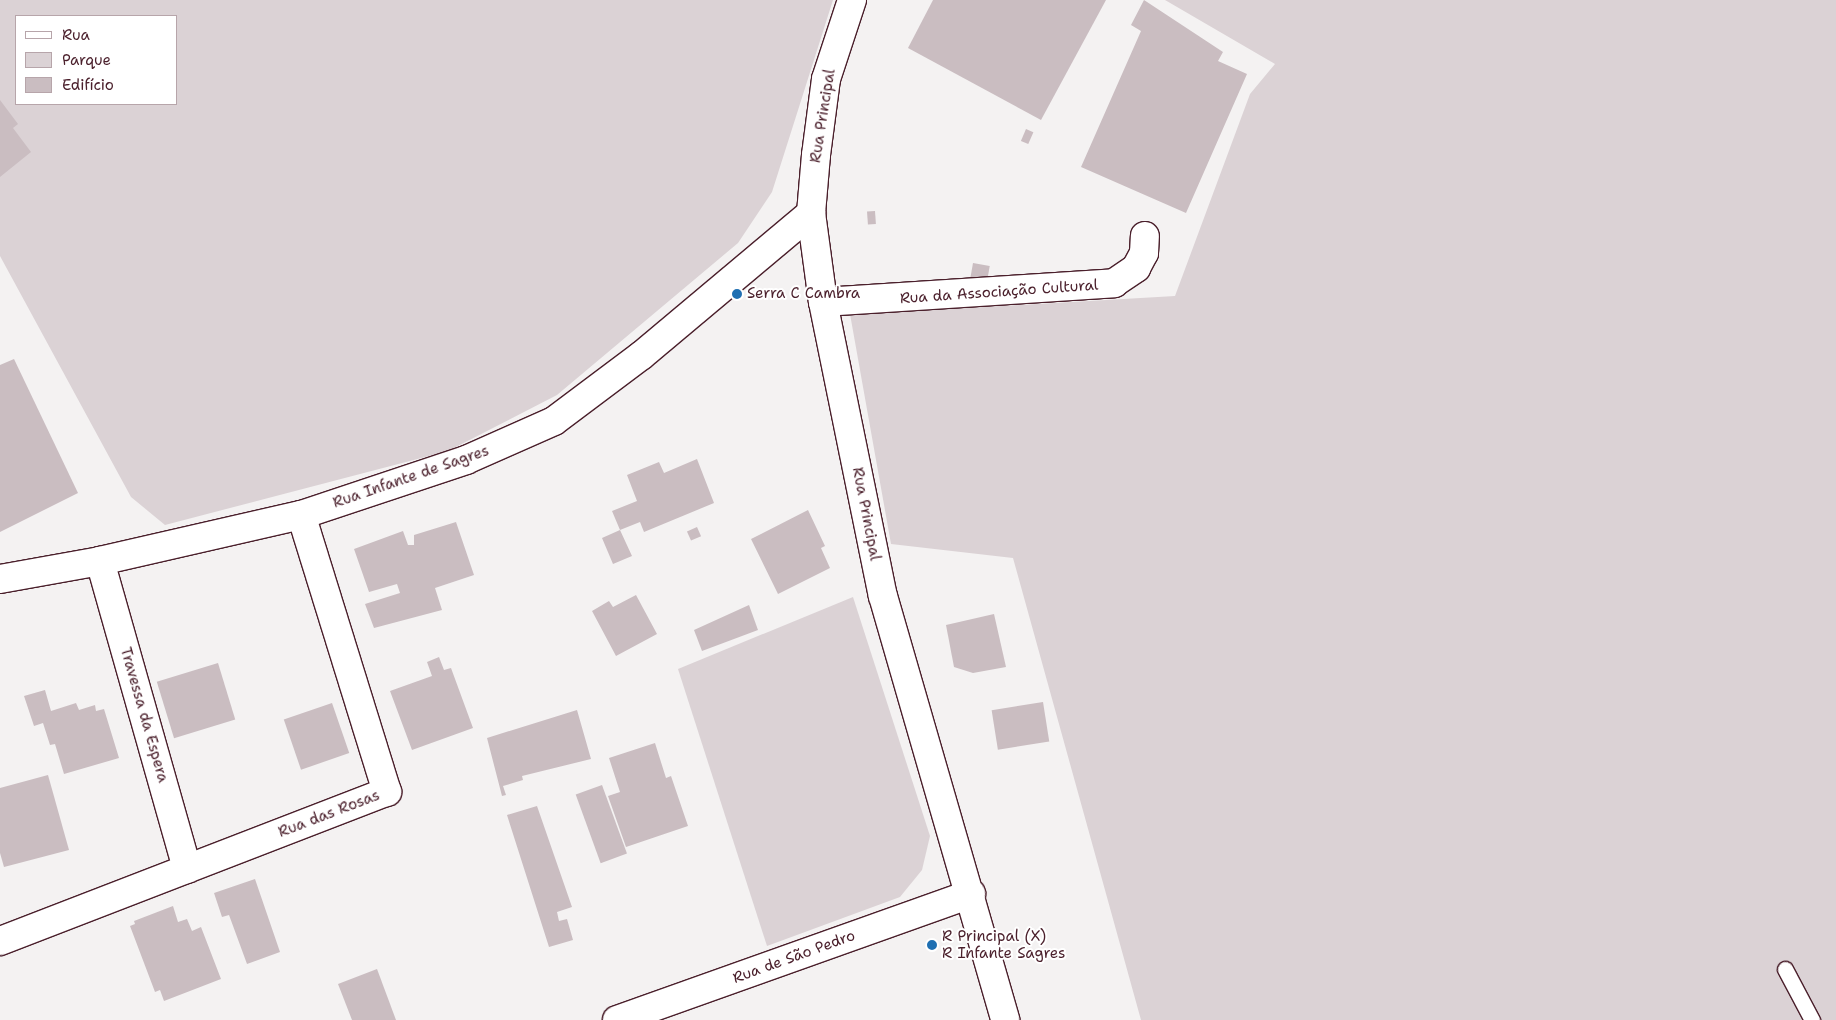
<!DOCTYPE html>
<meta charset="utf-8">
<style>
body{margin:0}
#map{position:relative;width:1836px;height:1020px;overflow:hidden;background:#f4f2f2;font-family:"Shantell Sans",sans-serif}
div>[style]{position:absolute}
.green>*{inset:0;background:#dbd2d5}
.building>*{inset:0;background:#cabdc1;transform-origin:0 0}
.roads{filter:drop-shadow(1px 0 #4a1f2b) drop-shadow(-1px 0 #4a1f2b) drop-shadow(0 1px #4a1f2b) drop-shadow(0 -1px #4a1f2b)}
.lane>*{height:15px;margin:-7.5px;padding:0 7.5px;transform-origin:7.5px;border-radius:7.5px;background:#fff}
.street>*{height:28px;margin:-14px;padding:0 14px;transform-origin:14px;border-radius:14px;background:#fff}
.secondary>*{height:28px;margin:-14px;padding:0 14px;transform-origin:14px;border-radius:14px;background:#fff}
.dots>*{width:14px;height:14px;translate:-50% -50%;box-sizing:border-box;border:2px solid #fff;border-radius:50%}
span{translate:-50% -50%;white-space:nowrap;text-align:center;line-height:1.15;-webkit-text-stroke:4px #fff;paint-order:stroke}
.street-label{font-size:15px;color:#4a1f2b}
.poi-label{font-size:15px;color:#4a1f2b}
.left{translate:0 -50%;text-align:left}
.legend{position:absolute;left:15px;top:15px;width:162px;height:90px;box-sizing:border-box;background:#fff;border:1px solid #b7a5aa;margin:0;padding:6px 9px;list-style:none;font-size:15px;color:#4a1f2b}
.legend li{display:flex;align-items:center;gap:10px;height:25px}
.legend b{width:25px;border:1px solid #b7a5aa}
</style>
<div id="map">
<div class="green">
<div style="clip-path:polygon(evenodd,0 0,833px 0,772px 192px,738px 243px,557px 395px,448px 451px,165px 525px,131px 497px,0 256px,0 0,16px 16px,176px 16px,176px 104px,16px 104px,16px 16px)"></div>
<div style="clip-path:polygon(1165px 0,1836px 0,1836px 1020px,1141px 1020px,1013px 558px,891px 544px,850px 314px,863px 306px,1001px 306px,1175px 296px,1250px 94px,1275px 64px)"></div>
<div style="clip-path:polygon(853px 597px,930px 836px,922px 870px,900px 897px,767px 946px,678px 669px)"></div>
</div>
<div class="building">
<div style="clip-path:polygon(933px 0,1106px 0,1041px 120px,908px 48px)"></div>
<div style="clip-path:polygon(1144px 0,1223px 52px,1218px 61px,1247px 74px,1186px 213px,1081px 167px,1141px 31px,1131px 25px)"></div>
<div style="clip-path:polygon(0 100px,18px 124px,13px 128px,31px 152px,0 177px)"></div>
<div style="left:1026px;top:129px;width:8px;height:13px;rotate:23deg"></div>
<div style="left:875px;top:211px;width:13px;height:8px;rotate:86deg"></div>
<div style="left:973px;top:263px;width:17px;height:15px;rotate:10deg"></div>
<div style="clip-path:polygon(14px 359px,78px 493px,0 532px,0 365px)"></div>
<div style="clip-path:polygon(697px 459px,714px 503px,644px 532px,640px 522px,620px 530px,632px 556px,613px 564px,602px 538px,620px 530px,612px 511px,637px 501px,627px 475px,659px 462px,664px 473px)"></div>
<div style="clip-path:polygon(808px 510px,825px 546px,821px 548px,830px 568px,778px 594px,751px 539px)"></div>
<div style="clip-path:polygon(456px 522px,474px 575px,435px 588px,442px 610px,374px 628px,365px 604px,400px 593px,397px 584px,369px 592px,354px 549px,403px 531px,408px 545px,414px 545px,414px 535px)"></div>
<div style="left:697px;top:527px;width:10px;height:11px;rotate:66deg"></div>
<div style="clip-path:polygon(636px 595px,657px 634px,616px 656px,592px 611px,609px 601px,613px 607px)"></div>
<div style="clip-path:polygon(749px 605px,758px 630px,702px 651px,694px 630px)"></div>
<div style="clip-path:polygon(994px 614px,1006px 667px,973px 673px,954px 667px,946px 625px)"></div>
<div style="clip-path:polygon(439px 657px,444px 670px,451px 668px,473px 728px,412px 750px,390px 691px,432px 676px,427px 662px)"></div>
<div style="left:218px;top:663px;width:59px;height:64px;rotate:73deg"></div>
<div style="clip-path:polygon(45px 690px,51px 711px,76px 703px,79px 710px,95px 705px,96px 711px,104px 709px,119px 758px,64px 774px,55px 744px,50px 745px,43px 723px,34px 726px,24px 696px)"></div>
<div style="left:1043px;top:702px;width:40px;height:52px;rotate:81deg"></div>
<div style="left:332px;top:703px;width:53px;height:51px;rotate:71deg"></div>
<div style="clip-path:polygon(577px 710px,591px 759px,522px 776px,523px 780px,503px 786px,506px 795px,502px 796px,487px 738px)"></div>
<div style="clip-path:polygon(655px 743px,666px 778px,671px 776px,688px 826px,626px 847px,608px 796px,620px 792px,609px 758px)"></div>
<div style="clip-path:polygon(48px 775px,69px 850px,4px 867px,0 853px,0 788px)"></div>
<div style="left:602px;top:785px;width:73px;height:28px;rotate:70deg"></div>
<div style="clip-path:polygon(537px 806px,572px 907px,557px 912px,559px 921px,567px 919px,573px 940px,549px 947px,507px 815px)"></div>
<div style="clip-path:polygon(255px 879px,280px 952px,247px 964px,229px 915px,222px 917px,214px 893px)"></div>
<div style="clip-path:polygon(173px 906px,178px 922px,187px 919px,192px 931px,201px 927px,221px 979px,164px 1001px,160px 990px,155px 992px,130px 926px,135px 924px,134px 921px)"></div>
<div style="clip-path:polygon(377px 969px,396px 1020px,352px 1020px,338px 984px)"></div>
</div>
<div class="roads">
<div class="lane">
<div style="left:1785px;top:969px;width:58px;rotate:62.1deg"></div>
</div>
<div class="street">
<div style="left:823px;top:302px;width:292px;rotate:-3.7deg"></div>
<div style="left:1114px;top:283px;width:27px;rotate:-34deg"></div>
<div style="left:1136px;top:268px;width:17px;rotate:-62deg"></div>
<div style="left:1144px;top:253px;width:17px;rotate:-87deg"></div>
<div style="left:100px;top:561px;width:320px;rotate:74.2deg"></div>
<div style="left:0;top:579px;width:102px;rotate:-10.2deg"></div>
<div style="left:100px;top:561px;width:206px;rotate:-12.9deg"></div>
<div style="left:301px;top:515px;width:174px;rotate:-18.4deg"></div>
<div style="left:466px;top:460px;width:96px;rotate:-23.9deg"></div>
<div style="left:554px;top:421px;width:110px;rotate:-36.9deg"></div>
<div style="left:642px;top:355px;width:221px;rotate:-40deg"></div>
<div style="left:0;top:941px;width:415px;rotate:-21.1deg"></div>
<div style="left:387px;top:792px;width:290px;rotate:-107.2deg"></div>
<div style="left:617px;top:1020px;width:376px;rotate:-19.6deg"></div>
</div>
<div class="secondary">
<div style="left:852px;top:0;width:83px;rotate:108.2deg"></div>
<div style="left:826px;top:79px;width:77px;rotate:97.5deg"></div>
<div style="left:816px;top:155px;width:58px;rotate:94.9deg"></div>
<div style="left:811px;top:213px;width:90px;rotate:82.3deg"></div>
<div style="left:823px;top:302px;width:300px;rotate:78.5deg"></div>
<div style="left:883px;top:596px;width:441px;rotate:73.9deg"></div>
</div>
</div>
<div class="dots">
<div style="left:737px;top:294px;background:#1f6fb2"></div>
<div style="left:932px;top:945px;background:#1f6fb2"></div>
</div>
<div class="street-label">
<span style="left:823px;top:116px;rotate:-81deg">Rua Principal</span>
<span style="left:999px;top:292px;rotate:-4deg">Rua da Associação Cultural</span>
<span style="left:411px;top:477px;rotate:-19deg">Rua Infante de Sagres</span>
<span style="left:866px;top:514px;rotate:79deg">Rua Principal</span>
<span style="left:144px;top:715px;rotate:74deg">Travessa da Espera</span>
<span style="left:329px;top:814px;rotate:-21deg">Rua das Rosas</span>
<span style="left:794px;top:957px;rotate:-20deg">Rua de São Pedro</span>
</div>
<div class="poi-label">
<span class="left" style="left:747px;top:294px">Serra C Cambra</span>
<span class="left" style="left:942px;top:945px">R Principal (X)<br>R Infante Sagres</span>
</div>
<ul class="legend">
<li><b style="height:6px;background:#fff"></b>Rua</li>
<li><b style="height:14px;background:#dbd2d5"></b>Parque</li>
<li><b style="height:14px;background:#cabdc1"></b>Edifício</li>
</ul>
</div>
